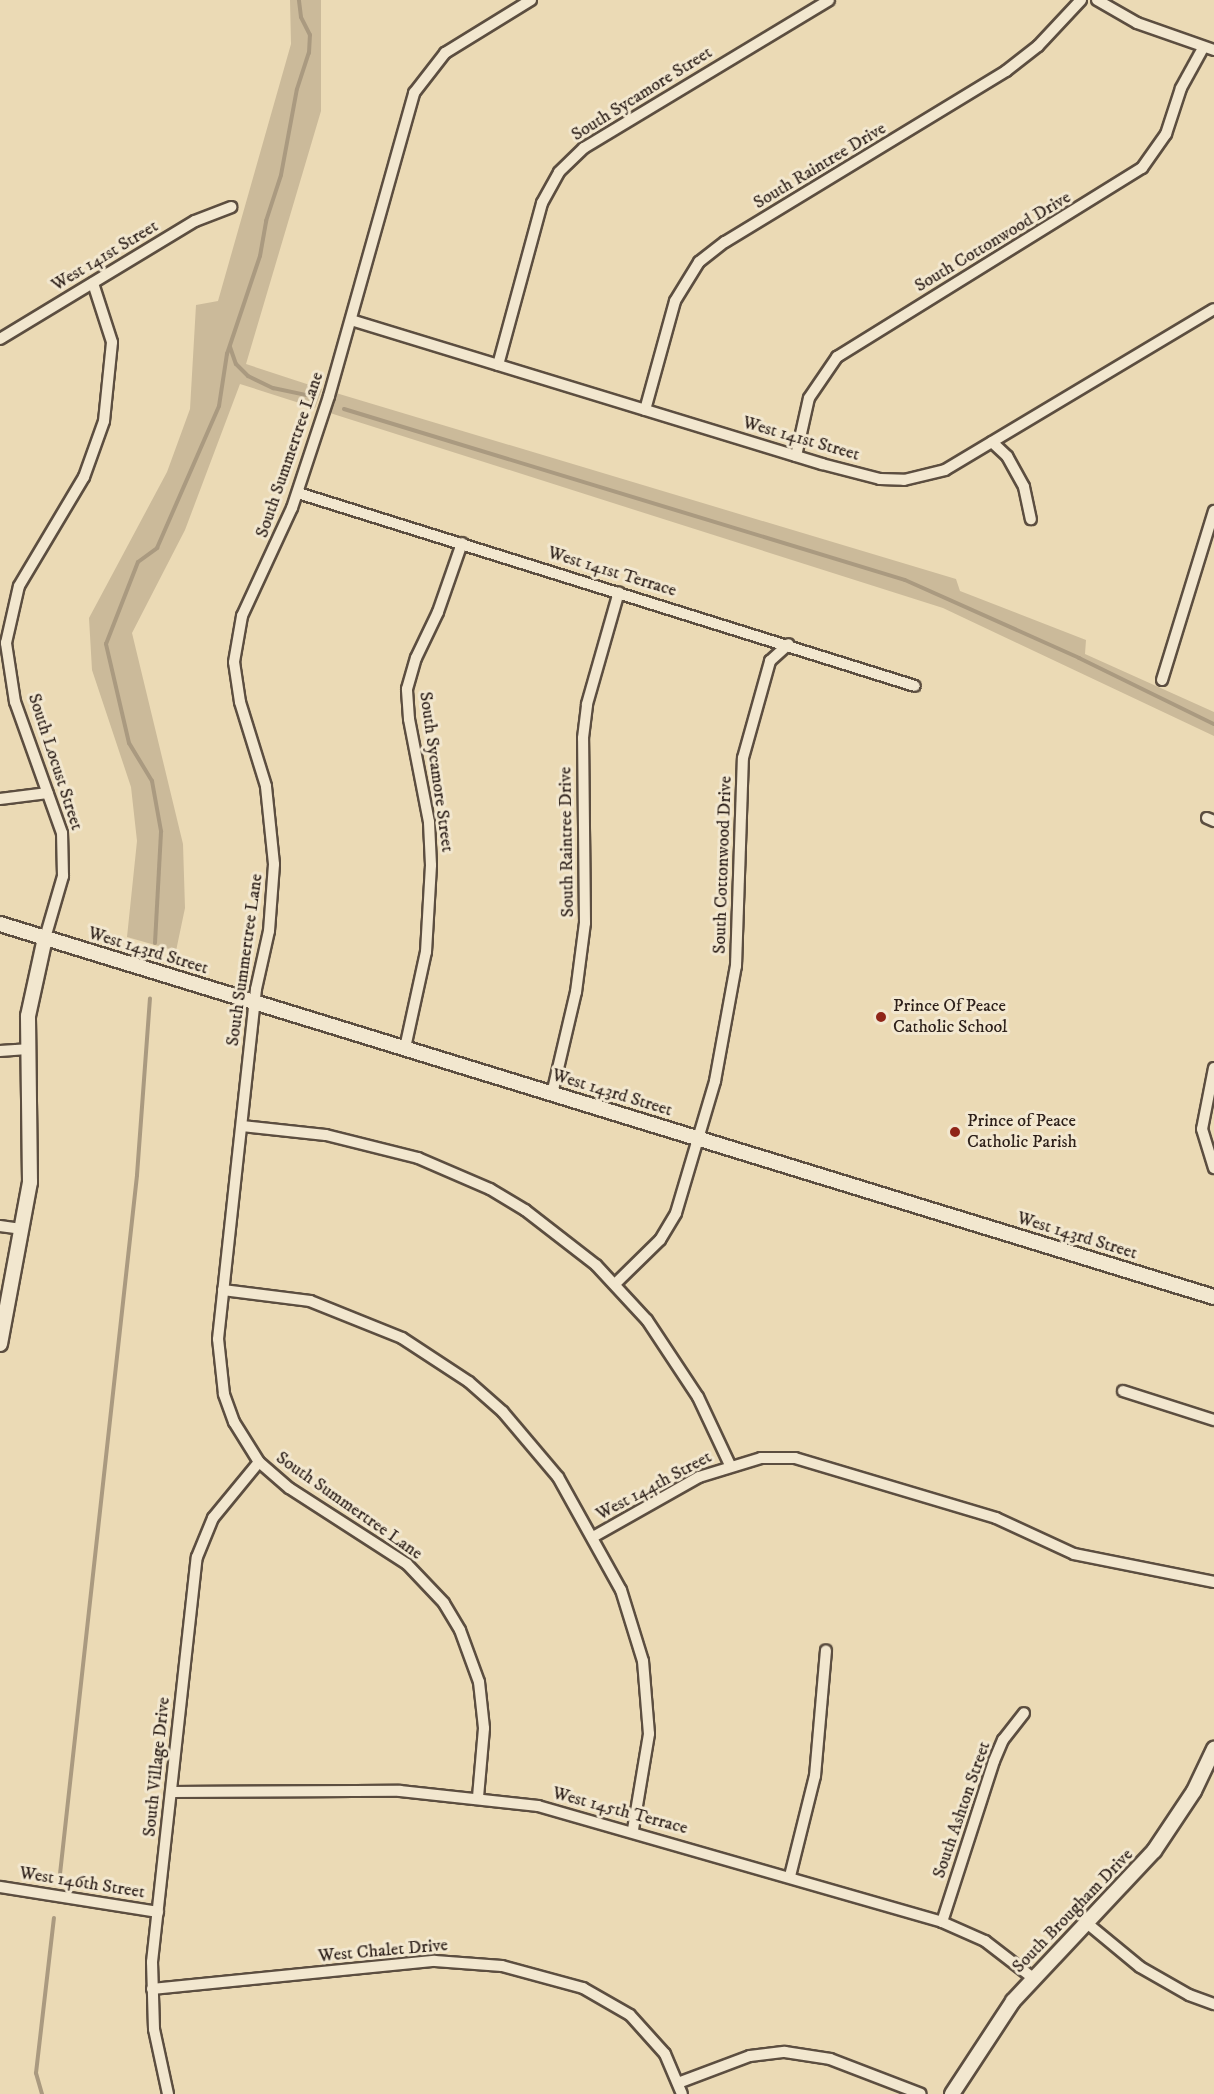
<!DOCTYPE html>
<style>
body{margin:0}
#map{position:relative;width:1214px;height:2094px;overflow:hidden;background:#ebdab5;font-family:"IM FELL DW Pica",serif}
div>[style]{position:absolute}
.green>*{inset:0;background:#cbba9a}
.stream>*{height:4px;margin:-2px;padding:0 2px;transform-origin:2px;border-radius:2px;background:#aa9a80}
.roads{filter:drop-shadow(2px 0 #5c4e40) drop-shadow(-2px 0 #5c4e40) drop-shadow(0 2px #5c4e40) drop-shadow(0 -2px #5c4e40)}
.street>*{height:10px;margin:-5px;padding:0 5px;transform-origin:5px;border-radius:5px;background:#f2e7cf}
.secondary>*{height:14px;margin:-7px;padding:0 7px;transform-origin:7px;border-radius:7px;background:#f2e7cf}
.dots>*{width:16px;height:16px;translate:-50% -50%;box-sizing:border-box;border:3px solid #f2e7cf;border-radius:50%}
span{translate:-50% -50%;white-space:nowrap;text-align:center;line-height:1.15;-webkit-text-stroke:6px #f2e7cf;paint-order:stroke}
.street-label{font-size:18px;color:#2c1f19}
.poi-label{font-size:18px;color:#2c1f19}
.left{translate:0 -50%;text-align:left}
</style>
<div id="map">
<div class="green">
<div style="clip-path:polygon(290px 0,321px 0,321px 111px,246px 364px,322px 389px,315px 408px,240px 384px,185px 530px,132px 633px,183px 844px,185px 908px,176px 951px,127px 937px,137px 841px,131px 787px,92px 670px,89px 618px,167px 472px,190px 409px,196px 305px,218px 301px,291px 44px)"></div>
<div style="clip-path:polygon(336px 393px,956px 579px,960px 591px,1086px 640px,1085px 654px,1214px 712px,1214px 736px,943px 608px,330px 413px)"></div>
</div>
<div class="stream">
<div style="left:230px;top:347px;width:18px;rotate:71deg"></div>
<div style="left:236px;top:364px;width:17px;rotate:45deg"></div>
<div style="left:248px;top:376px;width:28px;rotate:26deg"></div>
<div style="left:273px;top:388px;width:38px;rotate:12deg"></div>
<div style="left:344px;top:409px;width:586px;rotate:16.95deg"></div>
<div style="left:905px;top:580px;width:191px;rotate:24.1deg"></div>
<div style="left:1079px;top:658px;width:150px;rotate:26.1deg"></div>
<div style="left:155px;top:943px;width:112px;rotate:-86.9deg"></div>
<div style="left:161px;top:831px;width:51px;rotate:-100.2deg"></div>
<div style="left:152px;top:781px;width:44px;rotate:-121.2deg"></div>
<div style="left:129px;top:743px;width:102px;rotate:-103.1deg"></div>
<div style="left:106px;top:644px;width:88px;rotate:-68.7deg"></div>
<div style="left:138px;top:562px;width:24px;rotate:-36deg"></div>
<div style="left:157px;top:548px;width:155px;rotate:-66.4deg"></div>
<div style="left:219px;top:406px;width:53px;rotate:-81.3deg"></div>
<div style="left:227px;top:354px;width:103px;rotate:-71.4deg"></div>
<div style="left:260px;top:256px;width:36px;rotate:-80deg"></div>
<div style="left:266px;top:221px;width:48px;rotate:-71.9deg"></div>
<div style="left:281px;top:175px;width:87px;rotate:-79.5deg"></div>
<div style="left:297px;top:89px;width:38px;rotate:-72deg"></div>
<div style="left:309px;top:53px;width:18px;rotate:-87deg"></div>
<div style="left:310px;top:35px;width:20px;rotate:-117deg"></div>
<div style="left:301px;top:17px;width:17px;rotate:-97deg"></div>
<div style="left:60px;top:1874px;width:703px;rotate:-83.71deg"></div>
<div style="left:137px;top:1175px;width:177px;rotate:-85.8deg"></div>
<div style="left:42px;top:2094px;width:22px;rotate:-106deg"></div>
<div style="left:36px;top:2073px;width:156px;rotate:-83.4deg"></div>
</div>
<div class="roads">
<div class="street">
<div style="left:1097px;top:0;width:46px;rotate:29.9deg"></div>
<div style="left:1137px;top:23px;width:82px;rotate:19.3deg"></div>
<div style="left:351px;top:320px;width:493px;rotate:17deg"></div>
<div style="left:822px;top:464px;width:60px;rotate:14.5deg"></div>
<div style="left:880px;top:479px;width:24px;rotate:2deg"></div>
<div style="left:904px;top:480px;width:42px;rotate:-13.7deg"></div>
<div style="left:945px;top:470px;width:313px;rotate:-30.9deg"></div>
<div style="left:0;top:339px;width:228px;rotate:-31.2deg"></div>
<div style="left:195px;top:221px;width:39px;rotate:-21deg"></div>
<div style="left:498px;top:365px;width:168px;rotate:-74.8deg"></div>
<div style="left:542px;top:203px;width:35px;rotate:-61deg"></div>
<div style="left:559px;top:172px;width:35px;rotate:-44deg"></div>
<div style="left:584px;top:148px;width:286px;rotate:-31.1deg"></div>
<div style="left:645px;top:410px;width:113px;rotate:-74.6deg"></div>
<div style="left:675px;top:301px;width:46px;rotate:-58.4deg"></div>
<div style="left:699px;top:262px;width:33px;rotate:-38deg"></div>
<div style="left:725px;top:242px;width:329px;rotate:-31.3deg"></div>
<div style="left:1006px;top:71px;width:41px;rotate:-38deg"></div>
<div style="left:1038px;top:46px;width:63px;rotate:-46.9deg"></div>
<div style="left:992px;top:442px;width:21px;rotate:43deg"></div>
<div style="left:1007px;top:456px;width:35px;rotate:61deg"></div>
<div style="left:1024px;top:487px;width:33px;rotate:78deg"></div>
<div style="left:796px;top:456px;width:59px;rotate:-77.4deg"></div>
<div style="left:809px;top:398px;width:50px;rotate:-55.7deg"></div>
<div style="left:837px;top:357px;width:359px;rotate:-31.8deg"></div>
<div style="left:1142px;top:168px;width:42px;rotate:-54.8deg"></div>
<div style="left:1166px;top:134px;width:48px;rotate:-71.9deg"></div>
<div style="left:1181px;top:88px;width:46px;rotate:-61.2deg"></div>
<div style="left:298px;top:493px;width:646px;rotate:17.37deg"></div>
<div style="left:1162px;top:680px;width:177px;rotate:-72.9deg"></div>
<div style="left:0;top:799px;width:48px;rotate:-7.1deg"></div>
<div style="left:1207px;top:818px;width:8px;rotate:23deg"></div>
<div style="left:45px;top:938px;width:65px;rotate:-73.8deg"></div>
<div style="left:63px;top:876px;width:43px;rotate:-91.3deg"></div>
<div style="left:62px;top:833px;width:139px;rotate:-109.7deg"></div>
<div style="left:15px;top:702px;width:60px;rotate:-98.7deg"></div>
<div style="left:6px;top:643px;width:58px;rotate:-77.2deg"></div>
<div style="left:19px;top:586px;width:127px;rotate:-59.2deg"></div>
<div style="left:84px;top:477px;width:59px;rotate:-70.3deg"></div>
<div style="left:104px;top:421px;width:79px;rotate:-84.2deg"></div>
<div style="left:112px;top:342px;width:62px;rotate:-107.9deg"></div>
<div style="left:405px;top:1048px;width:98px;rotate:-77.7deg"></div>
<div style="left:426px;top:952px;width:87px;rotate:-86.7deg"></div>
<div style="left:431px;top:865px;width:43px;rotate:-92.7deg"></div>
<div style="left:429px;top:822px;width:105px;rotate:-101deg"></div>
<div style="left:409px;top:719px;width:30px;rotate:-94deg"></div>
<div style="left:407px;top:689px;width:32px;rotate:-74deg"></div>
<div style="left:416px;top:658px;width:51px;rotate:-64.4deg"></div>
<div style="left:438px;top:612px;width:73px;rotate:-70.8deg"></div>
<div style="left:0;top:1051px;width:27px;rotate:-4deg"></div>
<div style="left:1214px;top:1068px;width:62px;rotate:101.1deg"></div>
<div style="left:1202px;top:1129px;width:41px;rotate:72.9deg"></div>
<div style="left:552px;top:1094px;width:105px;rotate:-76.8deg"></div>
<div style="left:576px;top:992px;width:70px;rotate:-82.6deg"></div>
<div style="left:585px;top:923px;width:185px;rotate:-90.6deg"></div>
<div style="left:583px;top:738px;width:34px;rotate:-83deg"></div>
<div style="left:587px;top:704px;width:116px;rotate:-74.1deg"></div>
<div style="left:242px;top:1126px;width:84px;rotate:6.1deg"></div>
<div style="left:326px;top:1135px;width:95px;rotate:14deg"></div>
<div style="left:418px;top:1158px;width:78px;rotate:23.3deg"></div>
<div style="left:490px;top:1189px;width:41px;rotate:31deg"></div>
<div style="left:525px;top:1210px;width:90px;rotate:37.8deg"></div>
<div style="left:596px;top:1265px;width:75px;rotate:47.2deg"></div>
<div style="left:647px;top:1320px;width:92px;rotate:56.5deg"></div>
<div style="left:698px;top:1397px;width:75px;rotate:64.8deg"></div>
<div style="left:0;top:1226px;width:21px;rotate:8deg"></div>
<div style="left:615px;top:1284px;width:63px;rotate:-44.4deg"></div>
<div style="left:660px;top:1240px;width:31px;rotate:-59deg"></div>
<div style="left:676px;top:1213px;width:138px;rotate:-73.5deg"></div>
<div style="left:715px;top:1081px;width:117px;rotate:-79.7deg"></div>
<div style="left:736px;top:966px;width:208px;rotate:-88.1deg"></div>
<div style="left:743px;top:758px;width:101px;rotate:-74.4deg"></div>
<div style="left:770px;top:661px;width:25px;rotate:-42deg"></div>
<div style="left:223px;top:1290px;width:88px;rotate:7.2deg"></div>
<div style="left:310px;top:1301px;width:99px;rotate:21.9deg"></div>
<div style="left:402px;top:1338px;width:80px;rotate:33.3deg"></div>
<div style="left:469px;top:1382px;width:45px;rotate:41.4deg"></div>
<div style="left:503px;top:1412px;width:85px;rotate:49.8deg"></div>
<div style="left:558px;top:1477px;width:129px;rotate:60.9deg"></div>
<div style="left:621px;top:1590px;width:74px;rotate:72.8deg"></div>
<div style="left:643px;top:1661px;width:73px;rotate:85.3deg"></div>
<div style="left:649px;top:1734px;width:97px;rotate:99.5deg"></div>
<div style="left:1123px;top:1391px;width:96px;rotate:17.7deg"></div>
<div style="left:593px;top:1537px;width:122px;rotate:-29.5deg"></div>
<div style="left:699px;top:1477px;width:65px;rotate:-17deg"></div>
<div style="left:761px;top:1458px;width:34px"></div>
<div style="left:795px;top:1458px;width:210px;rotate:16.6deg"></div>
<div style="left:996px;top:1518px;width:86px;rotate:24.8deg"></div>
<div style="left:1074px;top:1554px;width:143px;rotate:11.3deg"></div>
<div style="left:171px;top:1792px;width:229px;rotate:-0.3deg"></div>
<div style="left:400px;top:1791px;width:139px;rotate:6.2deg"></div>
<div style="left:538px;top:1806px;width:420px;rotate:16deg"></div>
<div style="left:942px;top:1922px;width:47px;rotate:23.8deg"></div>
<div style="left:985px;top:1941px;width:61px;rotate:37.6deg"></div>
<div style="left:478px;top:1797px;width:69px;rotate:-85deg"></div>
<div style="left:484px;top:1728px;width:46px;rotate:-96.2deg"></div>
<div style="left:479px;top:1682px;width:55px;rotate:-110.1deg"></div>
<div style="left:460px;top:1630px;width:31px;rotate:-121deg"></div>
<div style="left:444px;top:1603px;width:54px;rotate:-133.5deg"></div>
<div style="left:407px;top:1564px;width:140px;rotate:-147.2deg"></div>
<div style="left:289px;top:1488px;width:40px;rotate:-139deg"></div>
<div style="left:259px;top:1462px;width:47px;rotate:-122deg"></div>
<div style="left:234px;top:1422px;width:30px;rotate:-110deg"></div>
<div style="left:224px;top:1394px;width:55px;rotate:-96.2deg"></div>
<div style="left:218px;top:1339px;width:352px;rotate:-83.8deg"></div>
<div style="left:256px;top:989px;width:59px;rotate:-77.4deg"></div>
<div style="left:269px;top:931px;width:67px;rotate:-85.7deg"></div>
<div style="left:274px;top:864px;width:78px;rotate:-95.9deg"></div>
<div style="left:266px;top:786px;width:88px;rotate:-107.2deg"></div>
<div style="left:240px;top:702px;width:40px;rotate:-98.5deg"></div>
<div style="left:234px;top:662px;width:47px;rotate:-80.1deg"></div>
<div style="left:242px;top:616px;width:119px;rotate:-65.2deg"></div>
<div style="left:292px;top:508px;width:118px;rotate:-71.7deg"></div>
<div style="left:329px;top:396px;width:315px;rotate:-74.3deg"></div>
<div style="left:414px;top:93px;width:51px;rotate:-52.2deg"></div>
<div style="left:445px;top:53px;width:101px;rotate:-31.6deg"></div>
<div style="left:790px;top:1876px;width:103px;rotate:-76deg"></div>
<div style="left:815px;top:1776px;width:126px;rotate:-85deg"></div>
<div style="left:0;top:1887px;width:160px;rotate:9deg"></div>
<div style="left:942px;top:1922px;width:169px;rotate:-72.1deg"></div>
<div style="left:994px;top:1761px;width:23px;rotate:-67deg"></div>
<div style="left:1003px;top:1740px;width:34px;rotate:-52deg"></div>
<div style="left:1088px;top:1924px;width:67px;rotate:39.6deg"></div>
<div style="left:1140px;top:1967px;width:56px;rotate:29.7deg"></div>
<div style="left:1189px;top:1995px;width:27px;rotate:20deg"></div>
<div style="left:152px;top:1989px;width:284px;rotate:-5.7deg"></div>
<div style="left:435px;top:1961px;width:67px;rotate:4.3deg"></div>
<div style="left:502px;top:1966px;width:84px;rotate:15.2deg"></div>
<div style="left:583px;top:1988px;width:54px;rotate:29.9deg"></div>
<div style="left:630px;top:2015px;width:52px;rotate:48.1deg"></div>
<div style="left:665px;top:2054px;width:43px;rotate:67deg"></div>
<div style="left:678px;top:2083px;width:77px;rotate:-20.6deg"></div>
<div style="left:750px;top:2056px;width:35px;rotate:-7deg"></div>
<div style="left:785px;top:2052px;width:46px;rotate:8.8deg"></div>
<div style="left:830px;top:2059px;width:97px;rotate:21deg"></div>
<div style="left:168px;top:2094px;width:66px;rotate:-102.2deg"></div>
<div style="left:154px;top:2029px;width:67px;rotate:-91.7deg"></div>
<div style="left:152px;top:1962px;width:407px;rotate:-83.7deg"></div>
<div style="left:197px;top:1557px;width:42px;rotate:-67.7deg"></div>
<div style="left:213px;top:1518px;width:72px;rotate:-50.6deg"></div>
</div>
<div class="secondary">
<div style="left:0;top:924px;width:1270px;rotate:17.08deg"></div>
<div style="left:0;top:1344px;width:165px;rotate:-79.5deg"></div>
<div style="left:30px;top:1182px;width:166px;rotate:-90.7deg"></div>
<div style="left:28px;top:1016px;width:80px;rotate:-77.7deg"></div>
<div style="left:952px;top:2094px;width:111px;rotate:-56.7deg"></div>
<div style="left:1013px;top:2001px;width:206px;rotate:-46.8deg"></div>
<div style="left:1154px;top:1851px;width:72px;rotate:-56.3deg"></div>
<div style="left:1194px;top:1791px;width:47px;rotate:-64.5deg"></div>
</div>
</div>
<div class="dots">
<div style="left:881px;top:1017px;background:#8f2418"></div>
<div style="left:955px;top:1132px;background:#8f2418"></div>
</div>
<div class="street-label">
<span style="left:642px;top:94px;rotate:-32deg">South Sycamore Street</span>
<span style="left:820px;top:166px;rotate:-31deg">South Raintree Drive</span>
<span style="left:993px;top:242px;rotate:-31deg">South Cottonwood Drive</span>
<span style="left:105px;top:256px;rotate:-31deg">West 141st Street</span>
<span style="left:801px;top:439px;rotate:16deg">West 141st Street</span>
<span style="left:290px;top:455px;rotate:-71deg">South Summertree Lane</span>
<span style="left:612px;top:572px;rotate:17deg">West 141st Terrace</span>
<span style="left:55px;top:762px;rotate:72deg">South Locust Street</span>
<span style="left:436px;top:772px;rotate:82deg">South Sycamore Street</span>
<span style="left:567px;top:842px;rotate:-91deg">South Raintree Drive</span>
<span style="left:723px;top:865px;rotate:-88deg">South Cottonwood Drive</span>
<span style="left:148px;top:951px;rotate:17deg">West 143rd Street</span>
<span style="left:245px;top:960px;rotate:-82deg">South Summertree Lane</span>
<span style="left:612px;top:1093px;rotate:17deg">West 143rd Street</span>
<span style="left:1077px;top:1236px;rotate:17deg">West 143rd Street</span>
<span style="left:654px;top:1486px;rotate:-28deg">West 144th Street</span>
<span style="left:349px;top:1506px;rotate:35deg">South Summertree Lane</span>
<span style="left:157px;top:1767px;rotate:-84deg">South Village Drive</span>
<span style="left:962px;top:1810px;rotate:-71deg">South Ashton Street</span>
<span style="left:620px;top:1811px;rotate:15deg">West 145th Terrace</span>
<span style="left:82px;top:1883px;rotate:9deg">West 146th Street</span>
<span style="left:1073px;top:1911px;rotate:-46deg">South Brougham Drive</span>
<span style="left:383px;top:1951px;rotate:-5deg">West Chalet Drive</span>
</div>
<div class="poi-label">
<span class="left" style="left:893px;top:1017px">Prince Of Peace<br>Catholic School</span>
<span class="left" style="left:967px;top:1132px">Prince of Peace<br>Catholic Parish</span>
</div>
</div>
